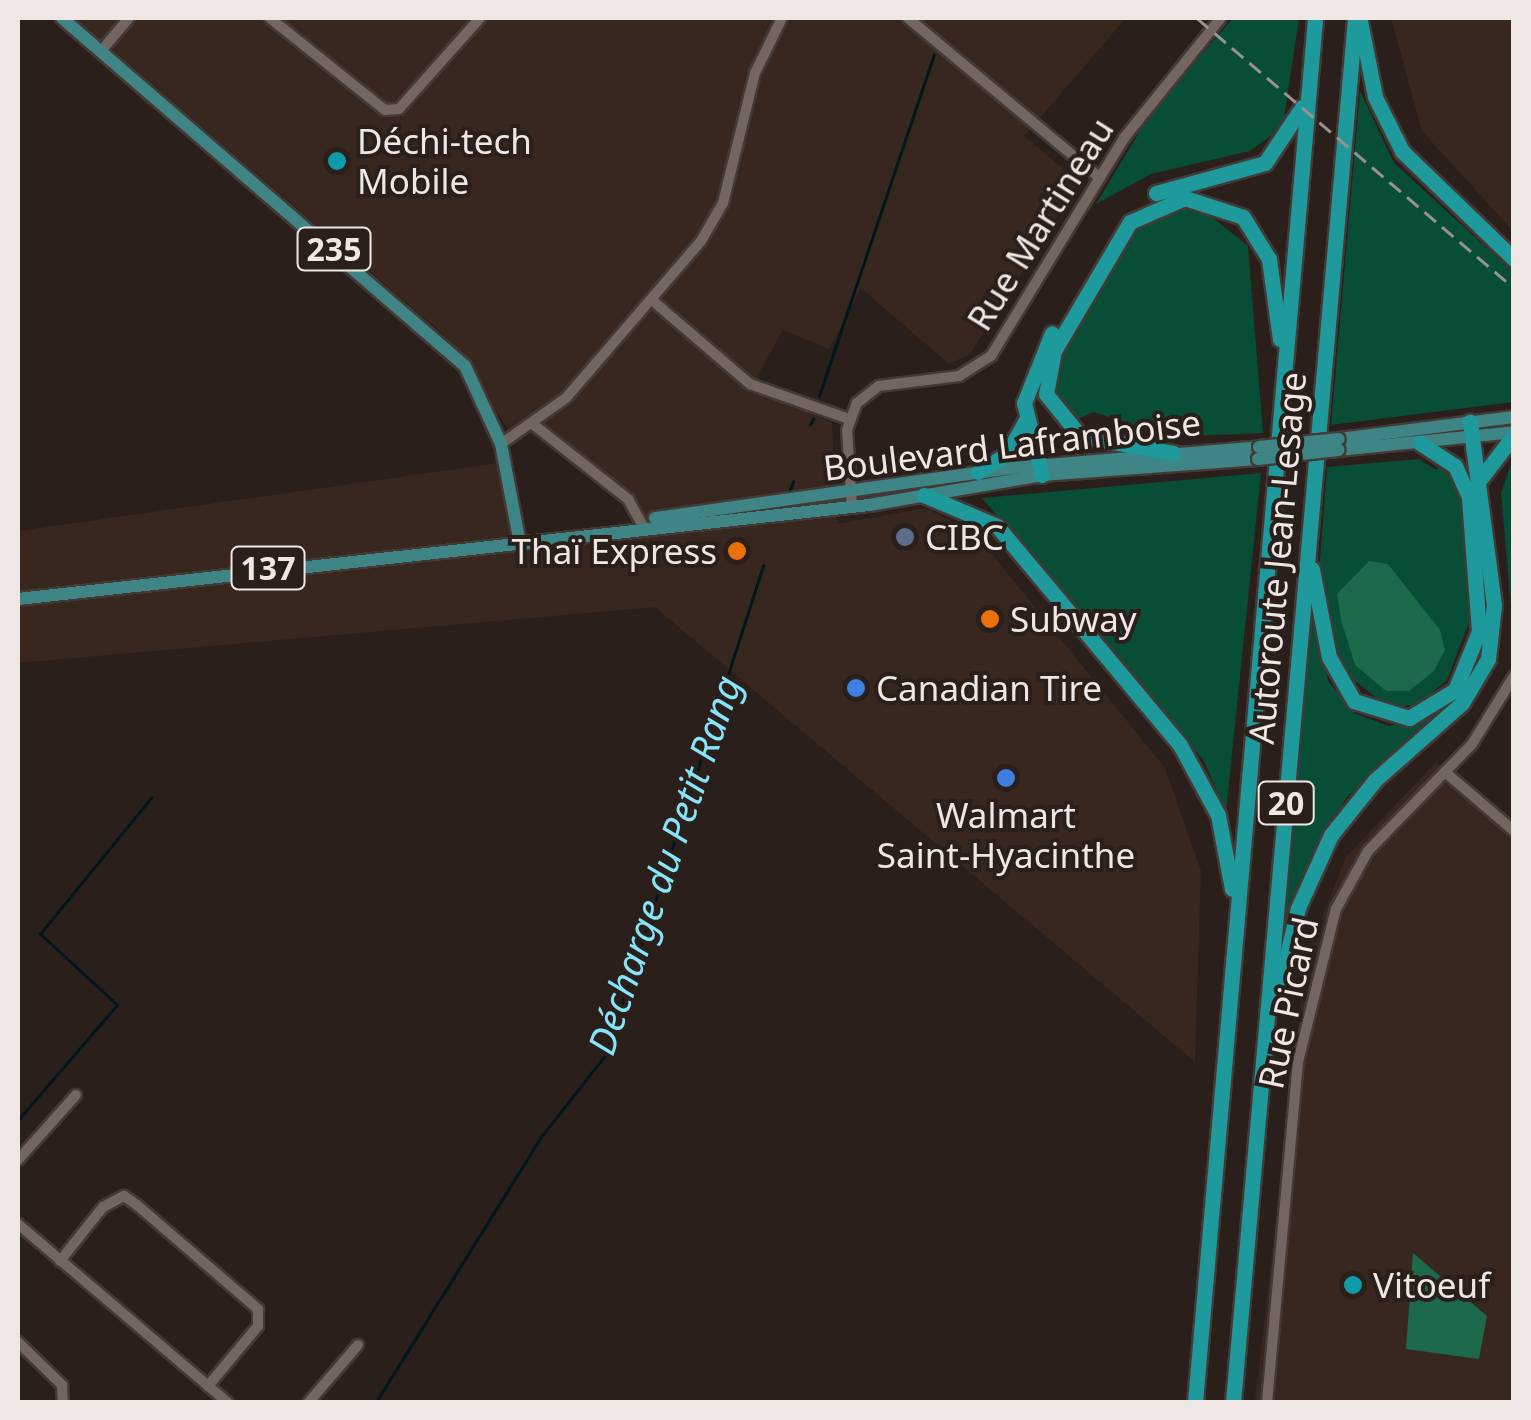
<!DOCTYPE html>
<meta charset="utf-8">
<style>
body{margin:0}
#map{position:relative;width:1531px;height:1420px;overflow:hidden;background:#2a1f1b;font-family:"Noto Sans",sans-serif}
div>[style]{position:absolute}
.built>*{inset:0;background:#38271f}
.green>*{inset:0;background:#084d36}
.forest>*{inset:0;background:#1c694c}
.stream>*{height:2.5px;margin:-1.25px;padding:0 1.25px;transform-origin:1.25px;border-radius:1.25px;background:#00171c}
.roads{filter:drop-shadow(2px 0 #433a37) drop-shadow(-2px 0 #433a37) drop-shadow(0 2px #433a37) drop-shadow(0 -2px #433a37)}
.minor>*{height:10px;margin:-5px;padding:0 5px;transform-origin:5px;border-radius:5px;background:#736661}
.major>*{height:12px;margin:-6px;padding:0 6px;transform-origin:6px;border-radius:6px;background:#408585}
.highway>*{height:15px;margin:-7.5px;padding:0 7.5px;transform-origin:7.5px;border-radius:7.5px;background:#1e9a9d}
.rail>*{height:2.5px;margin-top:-1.25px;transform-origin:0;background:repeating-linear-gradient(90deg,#9b918e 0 15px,transparent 0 23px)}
.bridges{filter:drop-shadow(2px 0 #433a37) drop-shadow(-2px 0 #433a37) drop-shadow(0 2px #433a37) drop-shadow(0 -2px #433a37)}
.major-bridge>*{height:12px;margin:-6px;padding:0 6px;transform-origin:6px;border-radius:6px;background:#408585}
.dots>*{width:28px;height:28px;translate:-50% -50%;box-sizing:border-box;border:5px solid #2a1f1b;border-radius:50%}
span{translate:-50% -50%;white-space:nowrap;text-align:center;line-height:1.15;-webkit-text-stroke:8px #2a1f1b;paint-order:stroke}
.shield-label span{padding:2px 8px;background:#2a1f1b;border:2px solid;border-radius:8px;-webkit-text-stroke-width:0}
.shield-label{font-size:32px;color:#efe7e4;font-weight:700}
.poi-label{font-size:35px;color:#efe7e4}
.left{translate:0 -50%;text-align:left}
.right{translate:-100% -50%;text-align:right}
.street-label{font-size:35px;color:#efe7e4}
.water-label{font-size:38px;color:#86e5f9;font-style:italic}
.frame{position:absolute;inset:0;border:20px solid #efe7e4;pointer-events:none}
</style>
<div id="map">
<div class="built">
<div style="clip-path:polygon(76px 18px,1126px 18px,1024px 136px,1079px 182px,970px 354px,949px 364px,861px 288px,829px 349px,783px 330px,749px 391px,832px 422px,837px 524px,925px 508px,975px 533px,1165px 768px,1201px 871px,1195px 1062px,655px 607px,18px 663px,18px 531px,499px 463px,518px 545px,655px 532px,616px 484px,531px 418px,508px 429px,443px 334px)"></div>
<div style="clip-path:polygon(1391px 18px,1513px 18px,1513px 231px,1422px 131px)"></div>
<div style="clip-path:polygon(1436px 762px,1513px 825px,1513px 1402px,1255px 1402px,1306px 958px,1346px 857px)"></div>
</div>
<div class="green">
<div style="clip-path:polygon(1233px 18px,1299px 18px,1284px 118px,1272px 135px,1250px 151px,1151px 174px,1096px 204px,1149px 116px)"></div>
<div style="clip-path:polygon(1360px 91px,1394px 163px,1513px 272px,1513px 402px,1331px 425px)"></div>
<div style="clip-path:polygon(1176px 208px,1203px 210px,1248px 246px,1263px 433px,1168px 437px,1094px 412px,1077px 419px,1057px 395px,1055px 369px,1114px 254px,1131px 230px)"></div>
<div style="clip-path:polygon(1513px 458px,1513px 630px,1501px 493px)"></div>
<div style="clip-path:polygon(1419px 459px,1436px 470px,1445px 464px,1460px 484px,1472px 614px,1447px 680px,1418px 704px,1390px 708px,1343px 672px,1319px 573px,1327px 467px)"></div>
<div style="clip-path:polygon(1261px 473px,1226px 812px,1204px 761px,982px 498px)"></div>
<div style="clip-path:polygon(1311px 607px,1328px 681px,1354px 713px,1389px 726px,1441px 713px,1347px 797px,1313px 854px,1292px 916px,1284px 916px)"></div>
</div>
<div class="forest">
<div style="clip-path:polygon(1369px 561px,1388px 564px,1440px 630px,1445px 650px,1434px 671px,1409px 691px,1386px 691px,1355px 665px,1341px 620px,1337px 594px)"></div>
<div style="clip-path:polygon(1413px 1253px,1487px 1316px,1479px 1359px,1406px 1349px)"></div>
</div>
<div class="stream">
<div style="left:819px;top:396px;width:360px;rotate:-71.4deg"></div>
<div style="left:810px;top:425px;width:7px;rotate:-63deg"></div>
<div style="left:790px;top:490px;width:9px;rotate:-69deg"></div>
<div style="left:18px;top:1120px;width:152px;rotate:-49.3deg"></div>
<div style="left:117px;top:1005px;width:105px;rotate:-137.3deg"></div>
<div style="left:40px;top:934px;width:176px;rotate:-50.8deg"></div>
<div style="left:376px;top:1402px;width:312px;rotate:-58.1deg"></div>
<div style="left:541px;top:1137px;width:105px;rotate:-51.9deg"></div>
<div style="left:606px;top:1054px;width:513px;rotate:-72.17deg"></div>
</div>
<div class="roads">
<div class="minor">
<div style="left:270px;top:18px;width:147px;rotate:38.7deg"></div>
<div style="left:385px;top:110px;width:14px;rotate:-4deg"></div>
<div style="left:399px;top:109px;width:122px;rotate:-48.3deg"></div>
<div style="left:908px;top:18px;width:249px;rotate:39.8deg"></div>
<div style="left:101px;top:51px;width:43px;rotate:-49.7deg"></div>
<div style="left:653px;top:301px;width:128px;rotate:40.6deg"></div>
<div style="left:750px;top:384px;width:105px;rotate:19.5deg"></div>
<div style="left:534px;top:425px;width:120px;rotate:38.2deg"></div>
<div style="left:628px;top:499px;width:33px;rotate:61deg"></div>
<div style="left:501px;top:444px;width:80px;rotate:-35.3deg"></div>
<div style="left:566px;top:398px;width:207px;rotate:-49.3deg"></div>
<div style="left:701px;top:241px;width:44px;rotate:-59.9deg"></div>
<div style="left:723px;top:203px;width:134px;rotate:-76.2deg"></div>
<div style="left:755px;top:73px;width:61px;rotate:-63.9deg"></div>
<div style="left:852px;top:507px;width:77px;rotate:-93.7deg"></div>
<div style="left:847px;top:430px;width:29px;rotate:-70deg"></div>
<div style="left:857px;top:403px;width:28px;rotate:-38deg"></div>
<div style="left:879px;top:386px;width:81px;rotate:-7.1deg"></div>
<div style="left:959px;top:376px;width:38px;rotate:-32deg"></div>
<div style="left:991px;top:356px;width:255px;rotate:-58.6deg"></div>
<div style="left:1124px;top:138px;width:154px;rotate:-51.1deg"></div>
<div style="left:1445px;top:772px;width:91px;rotate:40.5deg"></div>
<div style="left:18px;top:1160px;width:87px;rotate:-48.3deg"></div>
<div style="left:18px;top:1224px;width:275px;rotate:40.4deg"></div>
<div style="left:60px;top:1261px;width:69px;rotate:-51.5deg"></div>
<div style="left:103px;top:1207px;width:24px;rotate:-28deg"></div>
<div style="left:124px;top:1196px;width:16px;rotate:35deg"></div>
<div style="left:137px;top:1205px;width:160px;rotate:40.7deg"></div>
<div style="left:258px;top:1309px;width:17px;rotate:90deg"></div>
<div style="left:258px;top:1326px;width:78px;rotate:129.8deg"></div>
<div style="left:18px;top:1342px;width:62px;rotate:44.3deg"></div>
<div style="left:62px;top:1385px;width:17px;rotate:87deg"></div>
<div style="left:309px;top:1402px;width:75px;rotate:-49.3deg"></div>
<div style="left:1267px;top:1402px;width:341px;rotate:-84.8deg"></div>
<div style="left:1298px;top:1062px;width:158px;rotate:-76.1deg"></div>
<div style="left:1336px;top:909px;width:66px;rotate:-61.1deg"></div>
<div style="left:1368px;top:851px;width:149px;rotate:-45.8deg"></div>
<div style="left:1472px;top:744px;width:80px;rotate:-58.3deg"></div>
</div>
<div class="major">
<div style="left:62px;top:18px;width:532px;rotate:40.81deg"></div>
<div style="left:465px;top:366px;width:86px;rotate:65.2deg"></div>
<div style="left:501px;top:444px;width:96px;rotate:79.2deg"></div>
<div style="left:1339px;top:439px;width:176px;rotate:-7.2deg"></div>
<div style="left:1338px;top:450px;width:177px;rotate:-5.8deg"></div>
<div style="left:655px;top:518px;width:359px;rotate:-8deg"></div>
<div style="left:1011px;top:468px;width:249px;rotate:-4.8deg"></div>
<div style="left:18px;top:599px;width:856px;rotate:-6.3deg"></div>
<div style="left:869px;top:505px;width:176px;rotate:-9.8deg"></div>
<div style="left:1042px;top:475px;width:217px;rotate:-4.2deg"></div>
</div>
<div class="highway">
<div style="left:1360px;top:21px;width:77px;rotate:78.8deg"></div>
<div style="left:1375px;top:97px;width:60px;rotate:63.4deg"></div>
<div style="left:1402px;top:151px;width:156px;rotate:44deg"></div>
<div style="left:1156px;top:193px;width:113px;rotate:-15.4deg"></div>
<div style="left:1265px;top:163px;width:67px;rotate:-56.5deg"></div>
<div style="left:1173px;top:453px;width:95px;rotate:-169.6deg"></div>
<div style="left:1080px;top:436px;width:54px;rotate:-129deg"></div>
<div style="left:1046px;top:394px;width:44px;rotate:-79.5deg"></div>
<div style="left:1054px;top:351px;width:150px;rotate:-59.5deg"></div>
<div style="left:1130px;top:222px;width:60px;rotate:-23.6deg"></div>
<div style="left:1185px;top:198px;width:61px;rotate:18.1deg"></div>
<div style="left:1243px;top:217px;width:49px;rotate:58.2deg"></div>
<div style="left:1269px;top:259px;width:81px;rotate:82.2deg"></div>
<div style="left:978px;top:472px;width:34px;rotate:-32deg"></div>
<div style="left:1007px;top:454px;width:38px;rotate:-61deg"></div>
<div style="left:1042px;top:475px;width:74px;rotate:-104deg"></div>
<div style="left:1024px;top:403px;width:75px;rotate:-68.2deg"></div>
<div style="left:1481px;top:478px;width:54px;rotate:-52.5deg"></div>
<div style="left:924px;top:495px;width:79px;rotate:23deg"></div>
<div style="left:997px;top:526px;width:285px;rotate:50.1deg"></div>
<div style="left:1180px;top:745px;width:80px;rotate:61.5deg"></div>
<div style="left:1218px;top:815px;width:75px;rotate:79.3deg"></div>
<div style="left:1312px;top:569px;width:90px;rotate:79.1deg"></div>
<div style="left:1329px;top:657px;width:51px;rotate:60.4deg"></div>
<div style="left:1354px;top:701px;width:58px;rotate:17.2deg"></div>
<div style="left:1409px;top:718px;width:54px;rotate:-31.3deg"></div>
<div style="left:1455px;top:690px;width:64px;rotate:-67.9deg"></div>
<div style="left:1479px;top:631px;width:134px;rotate:-94.3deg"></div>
<div style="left:1469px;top:497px;width:34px;rotate:-114deg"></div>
<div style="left:1455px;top:466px;width:42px;rotate:-146.7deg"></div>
<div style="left:1277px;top:997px;width:91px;rotate:-76.7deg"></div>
<div style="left:1298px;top:908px;width:80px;rotate:-65.7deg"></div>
<div style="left:1331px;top:835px;width:70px;rotate:-51.3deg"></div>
<div style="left:1375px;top:780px;width:116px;rotate:-41.5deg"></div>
<div style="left:1462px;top:703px;width:51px;rotate:-59.4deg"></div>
<div style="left:1488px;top:659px;width:54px;rotate:-83.7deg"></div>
<div style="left:1494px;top:605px;width:185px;rotate:-97.5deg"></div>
<div style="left:1195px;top:1402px;width:1389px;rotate:-85.04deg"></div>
<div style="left:1233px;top:1402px;width:1389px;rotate:-84.96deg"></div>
</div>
</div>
<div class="rail">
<div style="left:1197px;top:18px;width:416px;rotate:40.4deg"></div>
</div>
<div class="bridges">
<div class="major-bridge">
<div style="left:1259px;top:447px;width:80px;rotate:-5.7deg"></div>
<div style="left:1258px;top:459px;width:81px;rotate:-6.4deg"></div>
</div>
</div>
<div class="dots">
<div style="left:337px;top:161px;background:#0f9aa8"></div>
<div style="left:905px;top:537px;background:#5c6f8a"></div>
<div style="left:737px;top:551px;background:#e8710a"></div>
<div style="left:990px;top:619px;background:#e8710a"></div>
<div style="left:856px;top:688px;background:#3f7fe0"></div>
<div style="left:1006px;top:778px;background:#3f7fe0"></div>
<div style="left:1353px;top:1285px;background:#0f9aa8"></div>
</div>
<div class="shield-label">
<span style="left:334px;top:249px">235</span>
<span style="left:268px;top:568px">137</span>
<span style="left:1286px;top:803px">20</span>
</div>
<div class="poi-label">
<span class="left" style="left:357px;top:161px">Déchi-tech<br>Mobile</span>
<span class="left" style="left:925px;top:537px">CIBC</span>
<span class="right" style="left:717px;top:551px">Thaï Express</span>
<span class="left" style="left:1010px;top:619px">Subway</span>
<span class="left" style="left:876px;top:688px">Canadian Tire</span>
<span style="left:1006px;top:835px">Walmart<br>Saint-Hyacinthe</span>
<span class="left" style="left:1373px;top:1285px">Vitoeuf</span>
</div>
<div class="street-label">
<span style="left:1040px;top:224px;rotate:-58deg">Rue Martineau</span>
<span style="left:1012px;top:445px;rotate:-7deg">Boulevard Laframboise</span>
<span style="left:1277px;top:558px;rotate:-85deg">Autoroute Jean-Lesage</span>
<span style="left:1288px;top:1003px;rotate:-78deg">Rue Picard</span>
</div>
<div class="water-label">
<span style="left:664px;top:865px;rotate:-71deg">Décharge du Petit Rang</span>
</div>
<div class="frame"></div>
</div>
